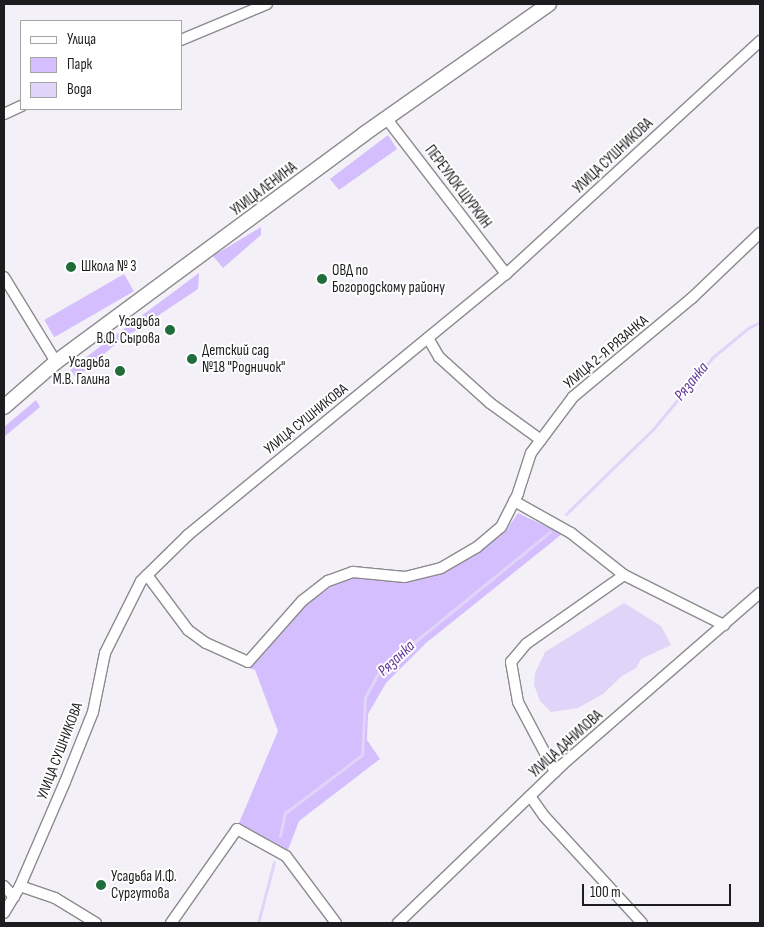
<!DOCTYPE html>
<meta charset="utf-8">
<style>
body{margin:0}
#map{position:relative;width:764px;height:927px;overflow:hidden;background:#f3f1f7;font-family:"Sofia Sans Condensed",sans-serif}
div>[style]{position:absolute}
.green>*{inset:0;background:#d5befd;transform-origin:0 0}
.water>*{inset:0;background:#e0d4f8}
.stream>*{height:3px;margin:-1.5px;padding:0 1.5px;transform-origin:1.5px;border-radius:1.5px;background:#e0d4f8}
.roads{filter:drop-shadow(1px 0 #8c8a8f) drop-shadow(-1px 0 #8c8a8f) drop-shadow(0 1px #8c8a8f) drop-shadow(0 -1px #8c8a8f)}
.street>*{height:10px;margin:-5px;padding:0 5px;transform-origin:5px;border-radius:5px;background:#fff}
.secondary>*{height:14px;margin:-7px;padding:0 7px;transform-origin:7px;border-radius:7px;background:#fff}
.dots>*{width:14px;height:14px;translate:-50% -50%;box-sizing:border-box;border:2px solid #fff;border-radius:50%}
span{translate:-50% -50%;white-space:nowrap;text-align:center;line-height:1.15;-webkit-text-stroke:4px #fff;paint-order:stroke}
.street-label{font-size:15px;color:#1d1d1f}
.poi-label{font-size:15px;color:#1d1d1f}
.left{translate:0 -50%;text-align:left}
.right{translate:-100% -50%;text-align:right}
.water-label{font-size:16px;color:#613496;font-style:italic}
.frame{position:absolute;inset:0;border:5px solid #1d1d1f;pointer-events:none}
.legend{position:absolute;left:20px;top:20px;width:162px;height:90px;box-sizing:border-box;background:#fff;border:1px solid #a5a5a5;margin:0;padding:6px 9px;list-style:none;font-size:15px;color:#1d1d1f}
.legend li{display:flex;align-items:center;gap:10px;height:25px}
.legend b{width:25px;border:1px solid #a5a5a5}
.scale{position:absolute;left:582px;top:884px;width:149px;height:22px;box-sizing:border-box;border:2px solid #1d1d1f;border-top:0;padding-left:6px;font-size:15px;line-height:18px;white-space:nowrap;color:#1d1d1f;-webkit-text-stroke:4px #fff;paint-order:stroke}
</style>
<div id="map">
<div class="green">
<div style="clip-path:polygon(388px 135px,397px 149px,339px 190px,330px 179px)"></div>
<div style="clip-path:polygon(261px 227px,261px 235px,223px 268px,213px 256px)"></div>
<div style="clip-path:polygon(199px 273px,198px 289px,117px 343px,76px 378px,70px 369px)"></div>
<div style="left:124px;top:274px;width:20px;height:92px;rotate:60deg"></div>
<div style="clip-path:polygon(36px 400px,40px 407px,4px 437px,4px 427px)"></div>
<div style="clip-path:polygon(518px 513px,562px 534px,426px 643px,386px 683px,368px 714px,367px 740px,380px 759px,299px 821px,288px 850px,239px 823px,278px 731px,255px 670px,249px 668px,307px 604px,332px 586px,354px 578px,404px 583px,441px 574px,505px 532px)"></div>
</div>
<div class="water">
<div style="clip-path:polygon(624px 603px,661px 626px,671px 645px,641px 659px,636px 668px,622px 676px,603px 694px,578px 708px,551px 712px,540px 701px,534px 685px,535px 673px,545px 652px)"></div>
</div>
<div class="stream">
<div style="left:566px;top:514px;width:123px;rotate:-44.3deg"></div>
<div style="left:654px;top:428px;width:92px;rotate:-50.3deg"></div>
<div style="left:713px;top:357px;width:45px;rotate:-39.6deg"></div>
<div style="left:748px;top:328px;width:13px;rotate:-27deg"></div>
<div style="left:280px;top:836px;width:24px;rotate:-78deg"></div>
<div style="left:285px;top:813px;width:96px;rotate:-37deg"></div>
<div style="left:362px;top:755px;width:58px;rotate:-87deg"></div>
<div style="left:365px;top:697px;width:31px;rotate:-61deg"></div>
<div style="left:380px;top:670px;width:219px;rotate:-39.1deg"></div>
<div style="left:258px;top:923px;width:63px;rotate:-75.3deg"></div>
</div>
<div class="roads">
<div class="street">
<div style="left:181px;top:40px;width:93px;rotate:-22.7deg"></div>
<div style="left:4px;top:114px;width:19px;rotate:-25deg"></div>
<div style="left:386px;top:118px;width:197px;rotate:52.4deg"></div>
<div style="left:4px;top:277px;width:100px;rotate:58.5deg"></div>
<div style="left:428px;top:338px;width:22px;rotate:60deg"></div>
<div style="left:439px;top:357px;width:69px;rotate:42deg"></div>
<div style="left:490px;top:403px;width:63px;rotate:36deg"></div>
<div style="left:514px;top:501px;width:65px;rotate:29.3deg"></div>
<div style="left:571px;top:533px;width:68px;rotate:38.4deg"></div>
<div style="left:624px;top:575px;width:112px;rotate:26.6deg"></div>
<div style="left:147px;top:575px;width:69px;rotate:53.3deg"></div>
<div style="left:188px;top:630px;width:22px;rotate:36deg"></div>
<div style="left:206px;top:643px;width:46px;rotate:24.3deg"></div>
<div style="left:248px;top:662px;width:81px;rotate:-48.5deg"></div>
<div style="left:302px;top:601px;width:33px;rotate:-38deg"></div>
<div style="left:328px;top:581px;width:27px;rotate:-20deg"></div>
<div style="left:353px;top:572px;width:52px;rotate:5.5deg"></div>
<div style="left:405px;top:577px;width:37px;rotate:-14deg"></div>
<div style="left:441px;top:568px;width:42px;rotate:-30.3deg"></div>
<div style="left:477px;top:547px;width:31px;rotate:-40deg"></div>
<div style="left:501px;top:527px;width:38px;rotate:-63deg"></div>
<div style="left:518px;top:493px;width:42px;rotate:-72deg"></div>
<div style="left:531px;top:453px;width:70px;rotate:-53.1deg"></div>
<div style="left:573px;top:397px;width:155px;rotate:-39.8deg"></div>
<div style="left:692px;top:298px;width:94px;rotate:-43.7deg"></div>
<div style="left:555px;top:772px;width:79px;rotate:-117.9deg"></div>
<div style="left:518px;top:702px;width:41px;rotate:-99.9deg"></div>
<div style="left:511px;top:662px;width:23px;rotate:-50deg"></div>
<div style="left:526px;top:644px;width:120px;rotate:-35.1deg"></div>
<div style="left:530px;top:796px;width:24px;rotate:55deg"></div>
<div style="left:544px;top:816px;width:145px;rotate:47.5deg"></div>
<div style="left:4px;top:886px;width:15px;rotate:48deg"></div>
<div style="left:20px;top:886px;width:37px;rotate:19deg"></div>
<div style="left:55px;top:898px;width:48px;rotate:31.4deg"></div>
<div style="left:4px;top:913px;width:31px;rotate:-59deg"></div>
<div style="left:20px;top:886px;width:113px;rotate:-66.6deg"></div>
<div style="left:65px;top:782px;width:75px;rotate:-68.2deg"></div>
<div style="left:93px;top:712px;width:60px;rotate:-78.5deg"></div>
<div style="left:105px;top:653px;width:80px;rotate:-63.4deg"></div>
<div style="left:141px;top:581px;width:66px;rotate:-44.4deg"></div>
<div style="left:188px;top:535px;width:411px;rotate:-39.4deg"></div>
<div style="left:506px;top:274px;width:345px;rotate:-42.5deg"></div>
<div style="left:171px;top:923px;width:115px;rotate:-54.9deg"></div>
<div style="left:237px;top:829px;width:56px;rotate:28.9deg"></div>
<div style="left:286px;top:856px;width:84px;rotate:53.3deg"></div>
<div style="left:398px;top:923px;width:228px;rotate:-43.9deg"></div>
<div style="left:562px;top:765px;width:262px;rotate:-41deg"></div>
</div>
<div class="secondary">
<div style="left:4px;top:407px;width:69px;rotate:-40.9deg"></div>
<div style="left:56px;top:362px;width:383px;rotate:-36.5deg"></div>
<div style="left:364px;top:134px;width:226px;rotate:-35.1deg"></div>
</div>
</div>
<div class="dots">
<div style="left:71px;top:267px;background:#216c3b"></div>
<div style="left:322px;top:279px;background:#216c3b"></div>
<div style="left:170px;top:330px;background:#216c3b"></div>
<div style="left:192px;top:359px;background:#216c3b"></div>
<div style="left:120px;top:371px;background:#216c3b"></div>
<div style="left:101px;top:885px;background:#216c3b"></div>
</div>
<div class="street-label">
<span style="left:613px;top:156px;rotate:-43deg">УЛИЦА СУШНИКОВА</span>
<span style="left:458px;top:187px;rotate:53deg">ПЕРЕУЛОК ЩУРКИН</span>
<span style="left:264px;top:189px;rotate:-37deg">УЛИЦА ЛЕНИНА</span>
<span style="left:606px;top:352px;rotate:-40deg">УЛИЦА 2-Я РЯЗАНКА</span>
<span style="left:306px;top:419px;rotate:-39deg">УЛИЦА СУШНИКОВА</span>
<span style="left:566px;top:744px;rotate:-42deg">УЛИЦА ДАНИЛОВА</span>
<span style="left:60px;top:751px;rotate:-69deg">УЛИЦА СУШНИКОВА</span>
</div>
<div class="poi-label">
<span class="left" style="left:81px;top:267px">Школа № 3</span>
<span class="left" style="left:332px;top:279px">ОВД по<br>Богородскому району</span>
<span class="right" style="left:160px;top:330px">Усадьба<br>В.Ф. Сырова</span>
<span class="left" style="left:202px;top:359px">Детский сад<br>№18 "Родничок"</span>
<span class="right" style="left:110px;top:371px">Усадьба<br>М.В. Галина</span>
<span class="left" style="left:111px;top:885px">Усадьба И.Ф.<br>Сургутова</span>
</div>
<div class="water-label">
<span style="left:692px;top:382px;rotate:-51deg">Рязанка</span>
<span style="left:397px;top:659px;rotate:-43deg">Рязанка</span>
</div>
<div class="frame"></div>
<ul class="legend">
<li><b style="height:6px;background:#fff"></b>Улица</li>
<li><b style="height:14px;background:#d5befd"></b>Парк</li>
<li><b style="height:14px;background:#e0d4f8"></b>Вода</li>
</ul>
<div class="scale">100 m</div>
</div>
